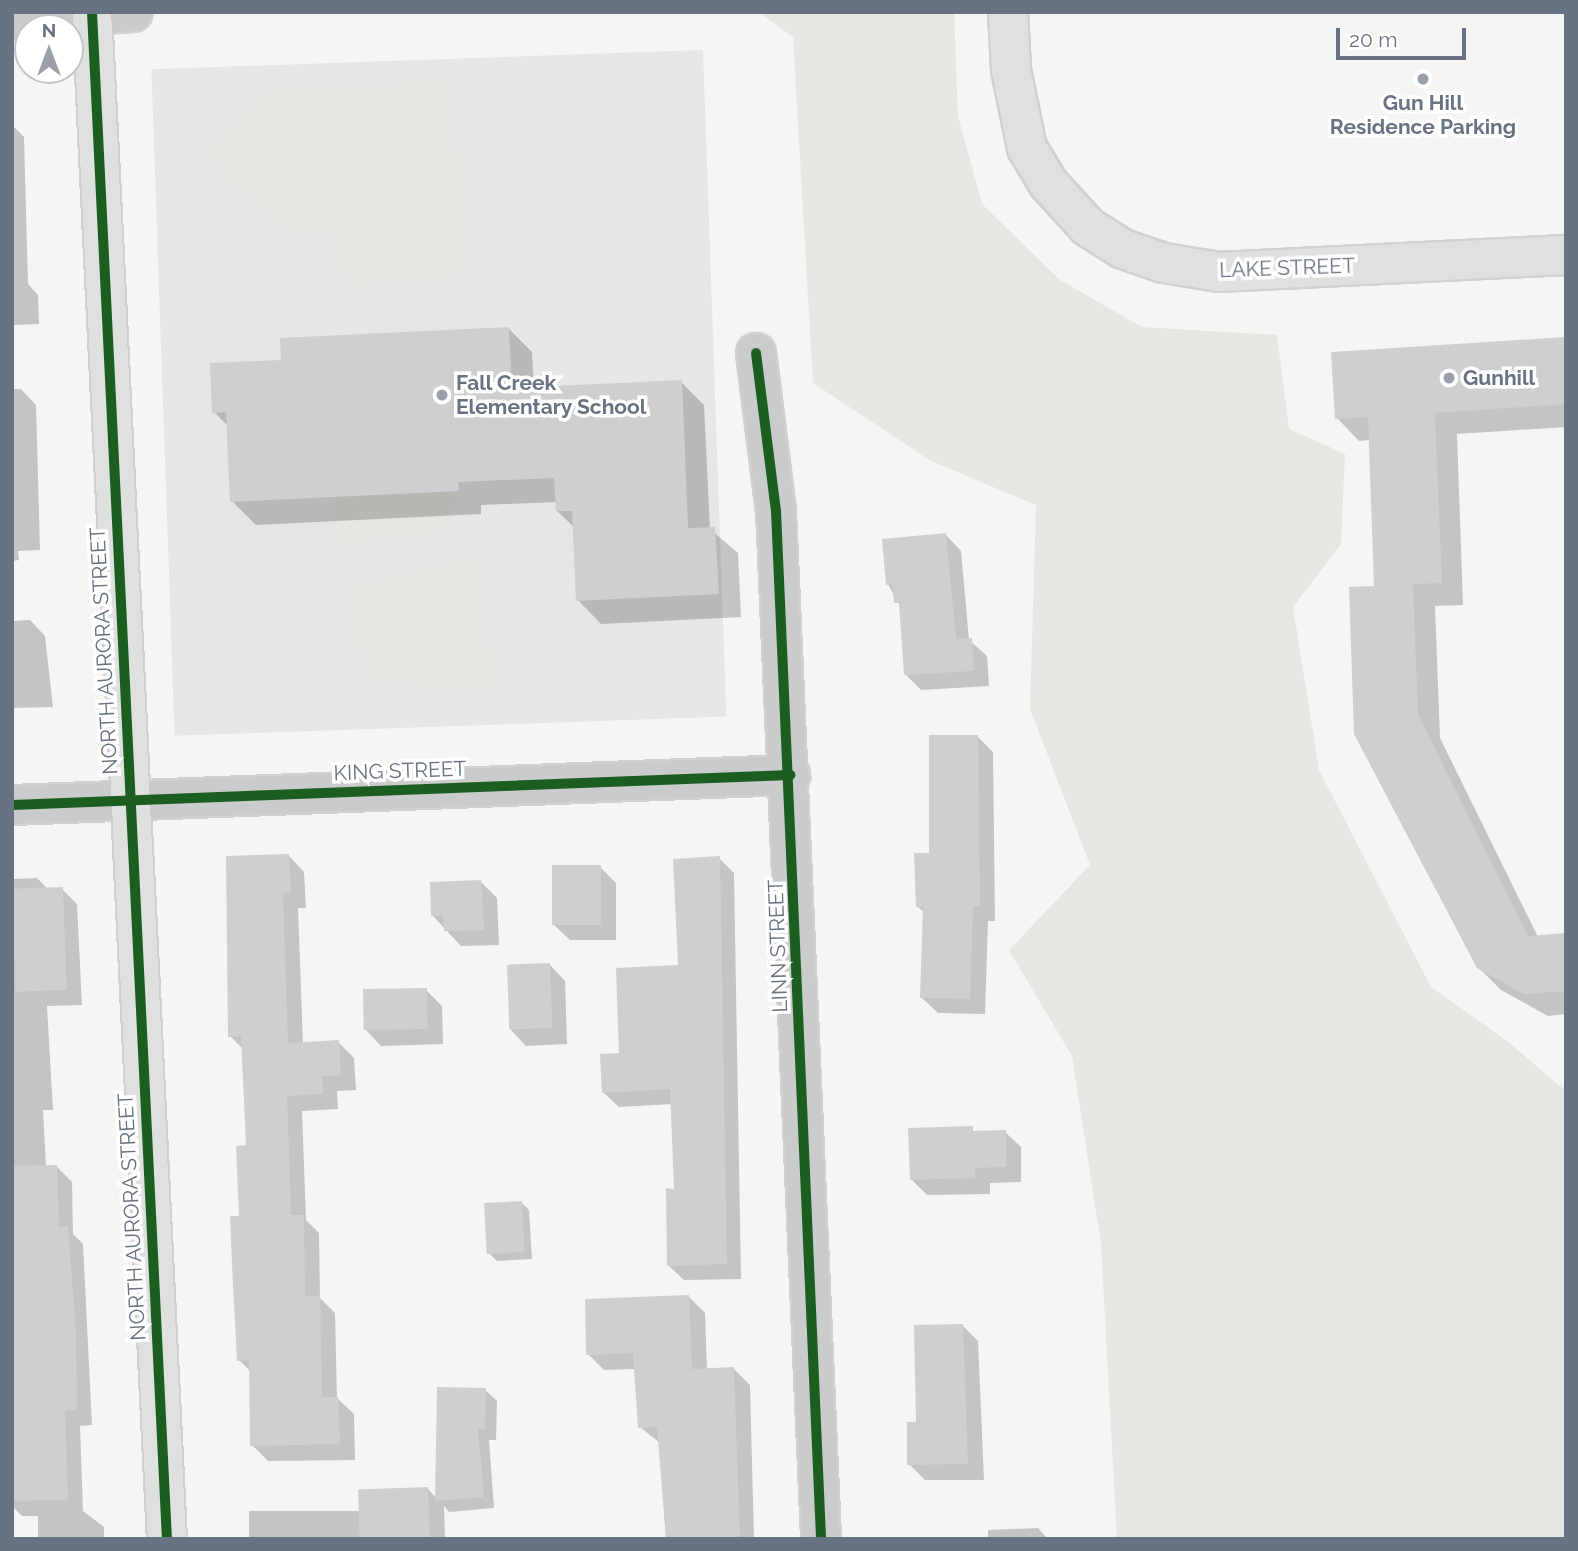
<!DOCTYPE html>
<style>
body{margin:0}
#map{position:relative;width:1578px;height:1551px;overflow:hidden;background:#f5f5f4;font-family:Raleway,sans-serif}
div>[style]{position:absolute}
.built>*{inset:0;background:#e5e6e6;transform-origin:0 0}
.green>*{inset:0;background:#e4e7e2}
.shadow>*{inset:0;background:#0003}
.building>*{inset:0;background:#cecfd0;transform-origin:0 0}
.roads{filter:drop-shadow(2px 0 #d1d1d2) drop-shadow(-2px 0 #d1d1d2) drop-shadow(0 2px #d1d1d2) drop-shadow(0 -2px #d1d1d2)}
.street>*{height:38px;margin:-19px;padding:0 19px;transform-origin:19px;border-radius:19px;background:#cacbcd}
.secondary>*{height:38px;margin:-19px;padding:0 19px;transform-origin:19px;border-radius:19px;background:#dfe0e0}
.cycleway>*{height:10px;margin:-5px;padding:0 5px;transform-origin:5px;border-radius:5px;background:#1b5e20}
.dots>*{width:19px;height:19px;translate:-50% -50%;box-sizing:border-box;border:4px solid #fff;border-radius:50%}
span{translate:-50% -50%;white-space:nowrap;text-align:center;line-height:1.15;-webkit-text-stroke:7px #fff;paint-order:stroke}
.poi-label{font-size:21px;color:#677382;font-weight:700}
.left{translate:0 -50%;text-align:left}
.street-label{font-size:21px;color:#677382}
.frame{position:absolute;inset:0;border:14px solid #677382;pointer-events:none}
.north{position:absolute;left:14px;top:14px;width:70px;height:70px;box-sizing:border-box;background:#fff;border:2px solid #c2c7cd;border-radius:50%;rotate:0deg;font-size:19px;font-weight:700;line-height:28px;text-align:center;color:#677382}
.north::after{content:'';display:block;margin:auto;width:24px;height:32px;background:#99a0aa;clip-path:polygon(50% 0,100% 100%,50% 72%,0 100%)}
.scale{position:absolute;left:1336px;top:28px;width:130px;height:32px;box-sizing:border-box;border:4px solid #677382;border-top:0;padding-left:9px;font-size:21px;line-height:24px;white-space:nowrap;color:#677382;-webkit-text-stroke:5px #fff;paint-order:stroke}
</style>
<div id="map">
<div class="built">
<div style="left:703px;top:50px;width:667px;height:552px;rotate:88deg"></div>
</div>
<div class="green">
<div style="clip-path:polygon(759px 12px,954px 12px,958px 116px,982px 204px,1060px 280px,1142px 327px,1277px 335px,1289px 429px,1345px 454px,1341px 544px,1293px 607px,1319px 770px,1431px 987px,1507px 1041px,1566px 1091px,1566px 1539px,1117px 1539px,1101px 1244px,1072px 1056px,1009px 950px,1090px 865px,1030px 709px,1036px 505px,931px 461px,813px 383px,793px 37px)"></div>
<div style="clip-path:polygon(457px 80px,467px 270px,455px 280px,356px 286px,335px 266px,333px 231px,286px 234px,212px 168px,210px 144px,264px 89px)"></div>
<div style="clip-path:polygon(459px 491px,452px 522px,435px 537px,333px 543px,331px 497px)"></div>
<div style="clip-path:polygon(485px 554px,497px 693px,363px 681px,343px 587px)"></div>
</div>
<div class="shadow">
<div style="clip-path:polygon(12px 125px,24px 137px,28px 284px,38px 295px,39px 324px,12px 325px)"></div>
<div style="clip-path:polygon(509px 329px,532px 352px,534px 389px,681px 382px,704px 405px,710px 529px,738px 553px,741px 617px,601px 624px,578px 600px,575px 528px,557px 511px,557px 502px,481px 505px,481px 514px,256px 525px,232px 501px,229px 427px,214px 412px,283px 362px)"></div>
<div style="clip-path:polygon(1566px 339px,1566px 427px,1457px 434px,1463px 605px,1435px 606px,1440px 738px,1538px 937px,1566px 935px,1566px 1014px,1548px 1016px,1501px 990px,1478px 967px,1376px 588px,1371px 440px,1359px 441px,1337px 418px)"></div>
<div style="clip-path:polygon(12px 389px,21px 389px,36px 405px,40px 550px,18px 551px,19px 560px,12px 561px)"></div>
<div style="clip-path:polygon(946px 535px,961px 551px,969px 640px,987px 656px,989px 686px,921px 690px,905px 674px,901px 608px,888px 584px)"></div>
<div style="clip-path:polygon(30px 620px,45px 636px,53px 707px,12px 708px,12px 621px)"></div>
<div style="clip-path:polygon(977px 736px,993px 752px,995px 921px,988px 921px,985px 1014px,938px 1013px,922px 998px,925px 913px,917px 906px,931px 855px)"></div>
<div style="clip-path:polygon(289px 856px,304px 872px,306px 908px,298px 908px,303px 1044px,338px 1042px,354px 1058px,356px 1090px,337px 1091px,338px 1109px,302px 1111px,306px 1220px,319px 1233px,320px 1298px,335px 1313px,337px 1398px,354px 1414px,355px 1460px,268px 1461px,252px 1445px,251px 1372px,239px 1360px,247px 1147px,244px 1050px,230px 1036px)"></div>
<div style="clip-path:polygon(719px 858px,734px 873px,741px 1279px,684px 1280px,668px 1265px,676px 1190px,673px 1104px,619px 1107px,603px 1092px,621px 1055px,679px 966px)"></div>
<div style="clip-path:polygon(600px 867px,616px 883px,616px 940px,570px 940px,554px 925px)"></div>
<div style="clip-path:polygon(37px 878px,48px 889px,62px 889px,77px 904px,82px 1005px,47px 1006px,53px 1110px,43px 1110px,46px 1167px,57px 1167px,72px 1182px,73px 1234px,83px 1244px,92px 1425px,80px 1426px,83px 1511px,104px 1527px,104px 1539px,38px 1539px,38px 1516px,22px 1516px,12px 1506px,12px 879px)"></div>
<div style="clip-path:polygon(481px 882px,497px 898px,499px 945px,461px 946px,432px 915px)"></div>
<div style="clip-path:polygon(550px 965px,565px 981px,567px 1044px,526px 1046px,511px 1030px)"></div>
<div style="clip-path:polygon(426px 990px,442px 1006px,443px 1044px,381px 1046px,366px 1030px)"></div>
<div style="clip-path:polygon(910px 1129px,1005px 1132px,1021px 1147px,1021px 1182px,990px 1183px,990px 1194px,927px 1195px,911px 1179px)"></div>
<div style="clip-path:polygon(521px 1202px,529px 1210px,532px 1259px,497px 1261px,489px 1253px)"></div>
<div style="clip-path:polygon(689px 1297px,705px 1313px,707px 1370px,734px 1369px,750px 1385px,754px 1539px,666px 1539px,660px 1443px,640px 1427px,636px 1369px,604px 1370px,588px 1354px)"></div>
<div style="clip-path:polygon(962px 1325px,978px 1341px,984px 1480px,925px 1480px,909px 1464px,918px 1424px)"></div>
<div style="clip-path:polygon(485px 1390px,497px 1401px,496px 1440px,489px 1440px,494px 1508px,449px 1512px,444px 1506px,445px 1539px,249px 1539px,249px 1511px,360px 1511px,428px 1489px,437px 1499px)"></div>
<div style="clip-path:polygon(1038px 1528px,1048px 1539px,988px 1539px,988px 1530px)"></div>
</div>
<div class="building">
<div style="clip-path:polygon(509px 327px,512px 388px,682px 380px,688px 528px,715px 527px,719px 594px,576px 601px,572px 511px,556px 511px,554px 478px,458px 482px,459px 491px,230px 502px,226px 412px,212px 413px,210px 363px,281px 360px,280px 338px)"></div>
<div style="clip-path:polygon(1566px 337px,1566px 404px,1435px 413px,1442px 583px,1413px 584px,1418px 714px,1528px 936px,1566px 933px,1566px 991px,1524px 994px,1477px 968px,1354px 734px,1349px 587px,1374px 586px,1368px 417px,1335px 419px,1331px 352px)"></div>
<div style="clip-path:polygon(946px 533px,956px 639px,972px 638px,974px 671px,904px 675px,899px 603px,894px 603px,892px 584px,886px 585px,882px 539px)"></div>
<div style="clip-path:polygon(929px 735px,978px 735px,980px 905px,973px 906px,970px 999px,920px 998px,923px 907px,916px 907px,914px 853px,929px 853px)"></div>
<div style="clip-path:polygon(289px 854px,291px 892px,283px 893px,288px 1043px,339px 1040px,341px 1075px,322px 1076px,323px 1094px,287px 1096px,291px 1215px,304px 1215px,305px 1296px,320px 1296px,322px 1397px,338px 1397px,340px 1444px,250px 1446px,249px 1360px,237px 1361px,232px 1265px,230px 1216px,239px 1216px,236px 1146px,246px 1145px,241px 1036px,228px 1037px,226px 856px)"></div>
<div style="clip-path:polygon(720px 856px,727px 1264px,667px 1266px,666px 1188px,674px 1189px,670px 1089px,602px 1093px,600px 1054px,619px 1053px,616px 968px,678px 965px,673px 859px)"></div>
<div style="left:601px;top:865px;width:60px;height:49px;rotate:90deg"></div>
<div style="clip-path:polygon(481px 880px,484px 930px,444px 931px,443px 916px,431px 916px,430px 882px)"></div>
<div style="left:63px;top:887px;width:103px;height:51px;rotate:88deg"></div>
<div style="left:550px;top:963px;width:65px;height:43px;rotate:88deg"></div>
<div style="left:427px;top:988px;width:41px;height:64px;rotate:89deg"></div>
<div style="clip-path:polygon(973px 1126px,973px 1131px,1006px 1130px,1006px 1167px,975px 1168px,975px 1178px,910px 1180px,908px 1128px)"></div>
<div style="clip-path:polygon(57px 1165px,59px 1227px,68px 1226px,76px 1333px,77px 1410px,65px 1411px,68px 1500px,12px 1501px,12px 1166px)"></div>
<div style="left:522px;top:1201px;width:51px;height:38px;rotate:87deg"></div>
<div style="clip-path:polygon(689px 1295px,692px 1369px,734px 1367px,740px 1539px,666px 1539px,657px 1427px,638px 1428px,633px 1353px,586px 1355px,585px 1299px)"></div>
<div style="clip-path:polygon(963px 1324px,968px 1464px,907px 1465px,907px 1422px,916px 1422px,914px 1325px)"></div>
<div style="clip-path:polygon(437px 1387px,486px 1388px,485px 1429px,478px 1429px,484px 1497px,435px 1501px)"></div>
<div style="left:428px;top:1487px;width:52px;height:70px;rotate:88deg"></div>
</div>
<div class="roads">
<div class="street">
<div style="left:12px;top:20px;width:121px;rotate:-3.8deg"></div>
<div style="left:756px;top:353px;width:159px;rotate:82.8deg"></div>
<div style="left:776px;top:511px;width:1029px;rotate:87.49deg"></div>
<div style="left:12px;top:805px;width:779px;rotate:-2.21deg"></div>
</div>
<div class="secondary">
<div style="left:92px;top:12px;width:1529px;rotate:87.19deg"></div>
<div style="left:1008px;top:12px;width:58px;rotate:87deg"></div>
<div style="left:1011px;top:70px;width:80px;rotate:78.4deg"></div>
<div style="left:1027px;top:148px;width:41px;rotate:59deg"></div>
<div style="left:1048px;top:183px;width:59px;rotate:47.7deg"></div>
<div style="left:1088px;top:227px;width:41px;rotate:32.2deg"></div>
<div style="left:1123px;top:249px;width:43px;rotate:18.9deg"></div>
<div style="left:1164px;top:263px;width:56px;rotate:9.3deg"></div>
<div style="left:1219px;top:272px;width:347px;rotate:-2.8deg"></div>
</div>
</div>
<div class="cycleway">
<div style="left:92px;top:12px;width:1529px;rotate:87.19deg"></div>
<div style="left:756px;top:353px;width:159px;rotate:82.8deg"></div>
<div style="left:776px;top:511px;width:1029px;rotate:87.49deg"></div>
<div style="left:12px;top:805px;width:779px;rotate:-2.21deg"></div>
</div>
<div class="dots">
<div style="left:1423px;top:79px;background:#99a0aa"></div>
<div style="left:1449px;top:378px;background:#99a0aa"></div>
<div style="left:442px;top:395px;background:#99a0aa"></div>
</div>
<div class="poi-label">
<span style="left:1423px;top:115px">Gun Hill<br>Residence Parking</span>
<span class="left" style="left:1463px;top:378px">Gunhill</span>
<span class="left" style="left:456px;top:395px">Fall Creek<br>Elementary School</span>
</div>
<div class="street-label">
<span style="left:1287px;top:268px;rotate:-2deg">LAKE STREET</span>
<span style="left:104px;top:651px;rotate:-93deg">NORTH AURORA STREET</span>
<span style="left:400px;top:771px;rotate:-2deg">KING STREET</span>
<span style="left:778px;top:946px;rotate:-92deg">LINN STREET</span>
<span style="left:132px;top:1217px;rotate:-93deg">NORTH AURORA STREET</span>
</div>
<div class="frame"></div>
<div class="north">N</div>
<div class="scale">20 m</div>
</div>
